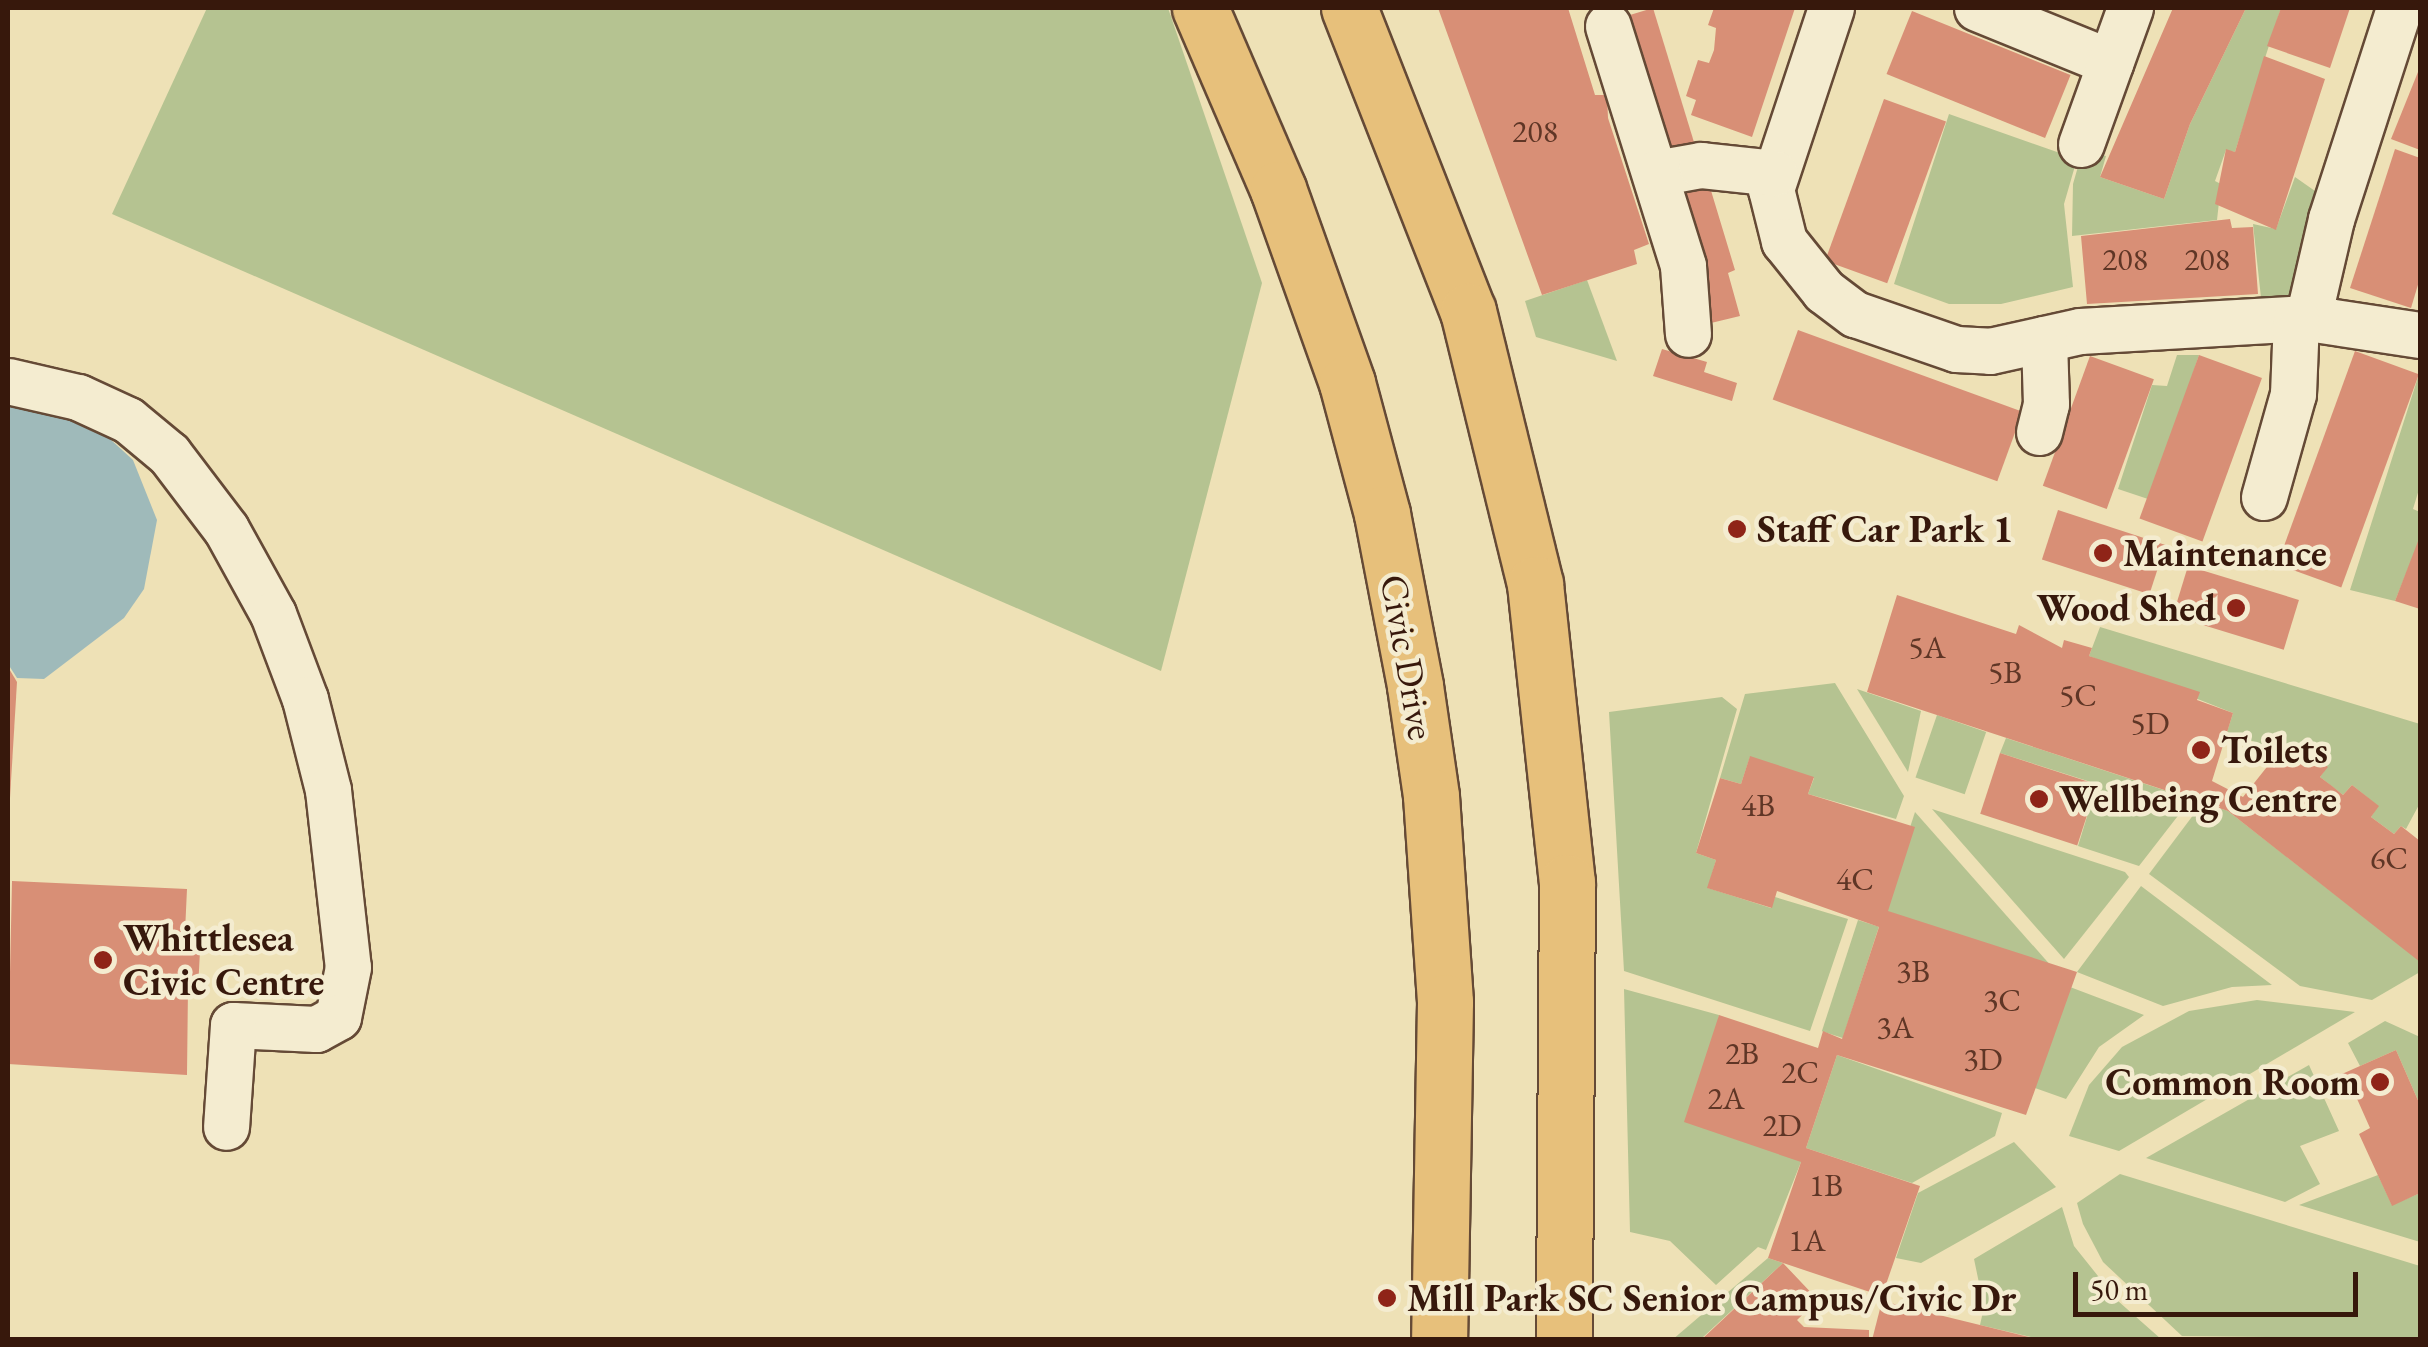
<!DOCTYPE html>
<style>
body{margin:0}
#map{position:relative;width:2428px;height:1347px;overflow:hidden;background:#eee1b6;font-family:"EB Garamond",serif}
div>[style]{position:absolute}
.green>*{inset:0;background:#b5c391;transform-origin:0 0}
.water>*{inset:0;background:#9fbaba}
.building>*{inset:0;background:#d88f76;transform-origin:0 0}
.roads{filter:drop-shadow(2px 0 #654a36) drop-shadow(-2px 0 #654a36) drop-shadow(0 2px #654a36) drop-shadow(0 -2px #654a36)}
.minor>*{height:45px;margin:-22.5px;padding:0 22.5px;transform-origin:22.5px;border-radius:22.5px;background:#f4ecd0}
.major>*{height:55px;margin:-27.5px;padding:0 27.5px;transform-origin:27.5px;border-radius:27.5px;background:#e7c07b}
.dots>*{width:28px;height:28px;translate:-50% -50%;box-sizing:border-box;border:5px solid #f4ecd0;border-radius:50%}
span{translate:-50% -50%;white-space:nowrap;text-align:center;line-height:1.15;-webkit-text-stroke:9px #f4ecd0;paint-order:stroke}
.number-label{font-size:32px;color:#5f3626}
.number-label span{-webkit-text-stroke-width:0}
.poi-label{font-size:38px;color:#37180c;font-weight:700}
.left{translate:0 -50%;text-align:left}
.right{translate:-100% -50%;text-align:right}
.street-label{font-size:38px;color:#37180c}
.frame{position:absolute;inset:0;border:10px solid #37180c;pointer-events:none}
.scale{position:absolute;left:2073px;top:1272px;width:285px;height:45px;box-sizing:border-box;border:5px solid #37180c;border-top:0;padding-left:12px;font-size:30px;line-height:35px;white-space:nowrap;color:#37180c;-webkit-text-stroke:8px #f4ecd0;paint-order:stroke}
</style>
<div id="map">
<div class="green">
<div style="clip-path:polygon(207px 8px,1168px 8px,1262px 283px,1161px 671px,112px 214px)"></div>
<div style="clip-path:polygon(2246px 8px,2281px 8px,2235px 152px,2226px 150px,2215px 181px,2221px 184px,2217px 220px,2072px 236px,2073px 184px,2083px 149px,2106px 156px,2100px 177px,2164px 199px,2190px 124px)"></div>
<div style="clip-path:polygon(1949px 114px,2077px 159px,2064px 204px,2073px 287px,2001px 304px,1949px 304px,1894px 284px)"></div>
<div style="clip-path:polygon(2295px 177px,2325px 198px,2294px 298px,2262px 307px,2253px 224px,2276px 229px)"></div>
<div style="clip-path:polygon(1587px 280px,1617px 361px,1536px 337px,1525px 301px)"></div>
<div style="clip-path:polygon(2177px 355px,2199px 355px,2151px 500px,2118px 489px,2152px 385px,2167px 386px)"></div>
<div style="clip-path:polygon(2419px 374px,2420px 486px,2413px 509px,2420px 512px,2420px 539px,2395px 601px,2350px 590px)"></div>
<div style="clip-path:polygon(2100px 627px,2420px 724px,2420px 803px,2406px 829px,2401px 826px,2394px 834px,2371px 817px,2378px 806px,2352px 785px,2343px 795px,2320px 777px,2327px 767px,2301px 746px,2293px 756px,2227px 732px,2233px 713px,2089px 656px)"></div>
<div style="clip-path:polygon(1835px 683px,1904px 796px,1896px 819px,1808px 794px,1814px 778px,1750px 757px,1741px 784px,1720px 778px,1745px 694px)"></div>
<div style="clip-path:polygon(1857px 689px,1921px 711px,1908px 772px)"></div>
<div style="clip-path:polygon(1722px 697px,1737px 709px,1696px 853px,1716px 860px,1708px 888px,1771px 908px,1775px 897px,1848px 919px,1810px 1031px,1624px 971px,1609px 712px)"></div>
<div style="left:1937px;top:715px;width:52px;height:66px;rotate:19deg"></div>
<div style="clip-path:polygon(2006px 738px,2191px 799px,2139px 866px,2078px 846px,2097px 784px,2000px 753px)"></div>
<div style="clip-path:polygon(2203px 802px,2228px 811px,2419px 960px,2420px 972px,2372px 1000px,2300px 986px,2149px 874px)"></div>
<div style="clip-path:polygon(1932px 809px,2125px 872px,2129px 877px,2064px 959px)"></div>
<div style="clip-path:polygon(1915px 812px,2052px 967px,1882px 914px)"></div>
<div style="clip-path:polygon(2141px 886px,2272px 985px,2232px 987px,2163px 1006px,2077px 972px)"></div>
<div style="left:1858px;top:920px;width:22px;height:117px;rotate:18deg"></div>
<div style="clip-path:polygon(2070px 987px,2144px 1015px,2099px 1047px,2066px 1099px,2035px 1088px)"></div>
<div style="clip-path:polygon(1624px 989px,1719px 1015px,1717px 1028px,1801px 1162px,1766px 1250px,1758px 1247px,1716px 1285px,1670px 1241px,1630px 1232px)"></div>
<div style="clip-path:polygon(2257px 1000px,2355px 1012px,2119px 1151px,2069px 1136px,2089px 1085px,2122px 1047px,2189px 1011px)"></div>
<div style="clip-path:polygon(2385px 1021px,2420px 1037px,2420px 1105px,2396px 1050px,2360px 1066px,2348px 1043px)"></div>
<div style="clip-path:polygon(1837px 1055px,2002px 1113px,1995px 1136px,1912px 1183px,1806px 1148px)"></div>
<div style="clip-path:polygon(2309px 1065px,2339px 1131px,2300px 1146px,2320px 1184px,2285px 1202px,2146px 1158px)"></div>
<div style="clip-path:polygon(2014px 1142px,2056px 1187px,1921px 1263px,1896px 1258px,1918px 1193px)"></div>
<div style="clip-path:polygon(2120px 1174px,2420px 1266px,2420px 1339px,2182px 1336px,2103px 1262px,2083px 1224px,2077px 1203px)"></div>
<div style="clip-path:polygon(2378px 1175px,2392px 1205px,2420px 1193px,2420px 1242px,2299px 1205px)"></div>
<div style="clip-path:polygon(2062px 1207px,2074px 1246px,2118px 1301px,2161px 1339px,2039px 1339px,1980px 1325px,1984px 1307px,1974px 1259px)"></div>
<div style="clip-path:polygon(1768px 1258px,1783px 1263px,1701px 1339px,1672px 1340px)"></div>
</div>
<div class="water">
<div style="clip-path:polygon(8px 404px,50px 412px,109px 438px,133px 460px,157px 520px,144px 589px,124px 618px,44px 679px,17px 678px,8px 664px)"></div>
</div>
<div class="building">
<div style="clip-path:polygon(1438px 8px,1568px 8px,1595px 95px,1607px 95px,1608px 118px,1649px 244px,1634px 250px,1637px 264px,1542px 295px)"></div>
<div style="left:1653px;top:8px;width:145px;height:31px;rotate:73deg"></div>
<div style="clip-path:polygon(1714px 8px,1795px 8px,1752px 137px,1691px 115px,1696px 100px,1686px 96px,1698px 60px,1709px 63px,1714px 50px,1716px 28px,1708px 25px)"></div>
<div style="clip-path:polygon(2173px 8px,2246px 8px,2190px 124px,2164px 199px,2100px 177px)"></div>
<div style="clip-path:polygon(2281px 8px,2350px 8px,2330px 68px,2267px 46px)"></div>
<div style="left:1912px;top:11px;width:171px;height:68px;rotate:22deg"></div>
<div style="clip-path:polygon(2264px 56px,2325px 79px,2276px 230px,2215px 204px,2226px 149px,2235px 152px)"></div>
<div style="clip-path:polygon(2420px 67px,2420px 150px,2391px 139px)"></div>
<div style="left:1884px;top:99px;width:66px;height:172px;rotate:20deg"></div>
<div style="clip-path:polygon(2395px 149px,2420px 158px,2420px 278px,2411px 308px,2350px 288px)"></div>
<div style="clip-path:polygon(1709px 184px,1735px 270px,1728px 273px,1740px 316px,1711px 323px,1679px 192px)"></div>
<div style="clip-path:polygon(2230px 219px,2232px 228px,2253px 227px,2258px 294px,2087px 304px,2081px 236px)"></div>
<div style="left:1798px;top:330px;width:239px;height:74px;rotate:20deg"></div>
<div style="clip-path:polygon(1662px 349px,1707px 362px,1704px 372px,1737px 383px,1732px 401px,1653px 376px)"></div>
<div style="left:2355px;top:351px;width:68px;height:227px;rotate:20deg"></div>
<div style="left:2199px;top:355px;width:67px;height:174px;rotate:20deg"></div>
<div style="left:2090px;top:356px;width:68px;height:138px;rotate:20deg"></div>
<div style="left:2058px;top:510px;width:113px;height:52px;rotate:18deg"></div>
<div style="clip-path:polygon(2420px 536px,2420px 609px,2395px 601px)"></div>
<div style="left:2188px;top:566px;width:116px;height:52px;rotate:17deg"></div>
<div style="clip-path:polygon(1897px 595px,2016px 634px,2019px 625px,2062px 648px,2064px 640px,2092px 648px,2089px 656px,2200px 692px,2197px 700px,2233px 713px,2212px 781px,2243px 797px,2282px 748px,2293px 756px,2301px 746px,2328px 767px,2320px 777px,2332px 786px,2343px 795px,2352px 785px,2379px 806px,2371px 817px,2394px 834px,2401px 826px,2420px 841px,2420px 962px,2228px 811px,1867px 692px)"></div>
<div style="clip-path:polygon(8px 667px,17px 682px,10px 798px,8px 798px)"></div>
<div style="left:2000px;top:753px;width:102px;height:64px;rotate:18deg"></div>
<div style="clip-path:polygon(1750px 756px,1814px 777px,1808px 794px,1915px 827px,1888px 911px,2077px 972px,2026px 1115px,1837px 1055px,1806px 1148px,1920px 1186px,1882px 1296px,1768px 1258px,1801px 1162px,1684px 1122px,1719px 1015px,1818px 1048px,1823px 1031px,1842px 1039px,1879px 927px,1777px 891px,1772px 908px,1707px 888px,1716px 860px,1696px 853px,1720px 778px,1741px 784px)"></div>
<div style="clip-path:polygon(12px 881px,187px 889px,185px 932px,201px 932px,198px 989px,188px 988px,187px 1075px,8px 1064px)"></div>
<div style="clip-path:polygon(2396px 1050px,2420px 1105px,2420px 1193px,2392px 1206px,2359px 1134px,2370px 1128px,2354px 1092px,2342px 1097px,2333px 1078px)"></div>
<div style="clip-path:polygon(1783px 1263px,1818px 1300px,1797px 1320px,1804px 1327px,1869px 1330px,1869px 1340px,1701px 1340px)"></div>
<div style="clip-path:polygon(1882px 1301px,2033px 1338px,2033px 1340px,1872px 1340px)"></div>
</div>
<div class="roads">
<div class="minor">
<div style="left:1831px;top:8px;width:191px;rotate:108.3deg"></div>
<div style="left:1771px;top:189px;width:54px;rotate:76deg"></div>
<div style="left:1784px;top:241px;width:64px;rotate:51.3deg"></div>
<div style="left:1824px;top:291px;width:39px;rotate:37deg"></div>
<div style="left:1855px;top:314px;width:107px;rotate:19.1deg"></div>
<div style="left:1956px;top:349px;width:34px;rotate:3deg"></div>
<div style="left:1990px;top:351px;width:92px;rotate:-12.5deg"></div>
<div style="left:2080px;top:331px;width:228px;rotate:-3.3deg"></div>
<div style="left:2308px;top:318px;width:113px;rotate:8.6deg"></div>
<div style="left:1977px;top:8px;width:144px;rotate:22.1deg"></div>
<div style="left:1608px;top:26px;width:251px;rotate:72.6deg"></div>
<div style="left:1683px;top:266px;width:68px;rotate:85.8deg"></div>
<div style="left:2081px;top:144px;width:145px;rotate:-70.2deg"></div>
<div style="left:1656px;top:173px;width:46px;rotate:-10.1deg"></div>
<div style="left:1701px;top:165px;width:74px;rotate:6.2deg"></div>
<div style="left:2308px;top:318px;width:102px;rotate:-76.9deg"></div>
<div style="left:2331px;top:219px;width:222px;rotate:-72.1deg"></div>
<div style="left:8px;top:381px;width:72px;rotate:12.9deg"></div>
<div style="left:78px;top:397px;width:55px;rotate:24.7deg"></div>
<div style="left:128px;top:420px;width:53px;rotate:39.7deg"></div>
<div style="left:169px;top:454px;width:94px;rotate:52.8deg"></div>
<div style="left:226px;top:529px;width:97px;rotate:61.1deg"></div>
<div style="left:273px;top:614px;width:91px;rotate:69.4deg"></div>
<div style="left:305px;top:699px;width:94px;rotate:75.8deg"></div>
<div style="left:328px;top:790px;width:178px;rotate:83.6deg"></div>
<div style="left:348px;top:967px;width:51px;rotate:101.3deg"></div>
<div style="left:338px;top:1017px;width:25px;rotate:151deg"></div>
<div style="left:316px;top:1029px;width:83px;rotate:-177.2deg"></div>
<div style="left:233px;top:1025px;width:102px;rotate:93.9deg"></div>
<div style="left:2039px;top:432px;width:29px;rotate:-76deg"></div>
<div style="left:2046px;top:404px;width:65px;rotate:-91.8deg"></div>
<div style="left:2264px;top:497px;width:107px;rotate:-74.3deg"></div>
<div style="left:2293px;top:394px;width:76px;rotate:-87.7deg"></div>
</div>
<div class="major">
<div style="left:1200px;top:8px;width:197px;rotate:66.7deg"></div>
<div style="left:1278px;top:189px;width:206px;rotate:70.4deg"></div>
<div style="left:1347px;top:383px;width:136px;rotate:75deg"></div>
<div style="left:1382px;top:514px;width:175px;rotate:79.1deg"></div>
<div style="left:1415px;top:686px;width:111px;rotate:81.7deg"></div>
<div style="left:1431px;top:796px;width:206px;rotate:86.1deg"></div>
<div style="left:1445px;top:1002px;width:338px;rotate:91deg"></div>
<div style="left:1349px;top:8px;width:326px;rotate:68.6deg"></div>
<div style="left:1468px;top:311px;width:281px;rotate:76.2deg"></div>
<div style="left:1535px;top:584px;width:300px;rotate:83.9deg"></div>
<div style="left:1567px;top:882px;width:458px;rotate:90.4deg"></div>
</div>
</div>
<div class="dots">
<div style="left:1737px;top:529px;background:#8f2418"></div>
<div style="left:2103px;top:553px;background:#8f2418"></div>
<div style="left:2236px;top:608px;background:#8f2418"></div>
<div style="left:2201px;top:750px;background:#8f2418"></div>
<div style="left:2039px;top:799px;background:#8f2418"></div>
<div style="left:103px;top:960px;background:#8f2418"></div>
<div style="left:2380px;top:1082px;background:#8f2418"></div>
<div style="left:1387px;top:1298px;background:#8f2418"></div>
</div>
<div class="number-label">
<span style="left:1535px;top:131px">208</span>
<span style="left:2125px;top:259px">208</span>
<span style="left:2207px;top:259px">208</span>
<span style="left:1927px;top:647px">5A</span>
<span style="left:2005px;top:672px">5B</span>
<span style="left:2078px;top:695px">5C</span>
<span style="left:2150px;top:723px">5D</span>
<span style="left:1758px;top:805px">4B</span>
<span style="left:2389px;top:858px">6C</span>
<span style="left:1855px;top:879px">4C</span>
<span style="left:1913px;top:971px">3B</span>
<span style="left:2002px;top:1000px">3C</span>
<span style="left:1895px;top:1027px">3A</span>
<span style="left:1742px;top:1053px">2B</span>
<span style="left:1983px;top:1059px">3D</span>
<span style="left:1800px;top:1072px">2C</span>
<span style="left:1726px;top:1098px">2A</span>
<span style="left:1782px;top:1125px">2D</span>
<span style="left:1826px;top:1185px">1B</span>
<span style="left:1807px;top:1240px">1A</span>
</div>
<div class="poi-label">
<span class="left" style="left:1757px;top:529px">Staff Car Park 1</span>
<span class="left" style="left:2123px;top:553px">Maintenance</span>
<span class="right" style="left:2216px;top:608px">Wood Shed</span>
<span class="left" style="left:2221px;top:750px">Toilets</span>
<span class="left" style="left:2059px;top:799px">Wellbeing Centre</span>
<span class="left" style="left:123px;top:960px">Whittlesea<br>Civic Centre</span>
<span class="right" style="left:2360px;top:1082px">Common Room</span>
<span class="left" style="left:1407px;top:1298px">Mill Park SC Senior Campus/Civic Dr</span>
</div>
<div class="street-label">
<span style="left:1408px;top:657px;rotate:80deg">Civic Drive</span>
</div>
<div class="frame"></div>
<div class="scale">50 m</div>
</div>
